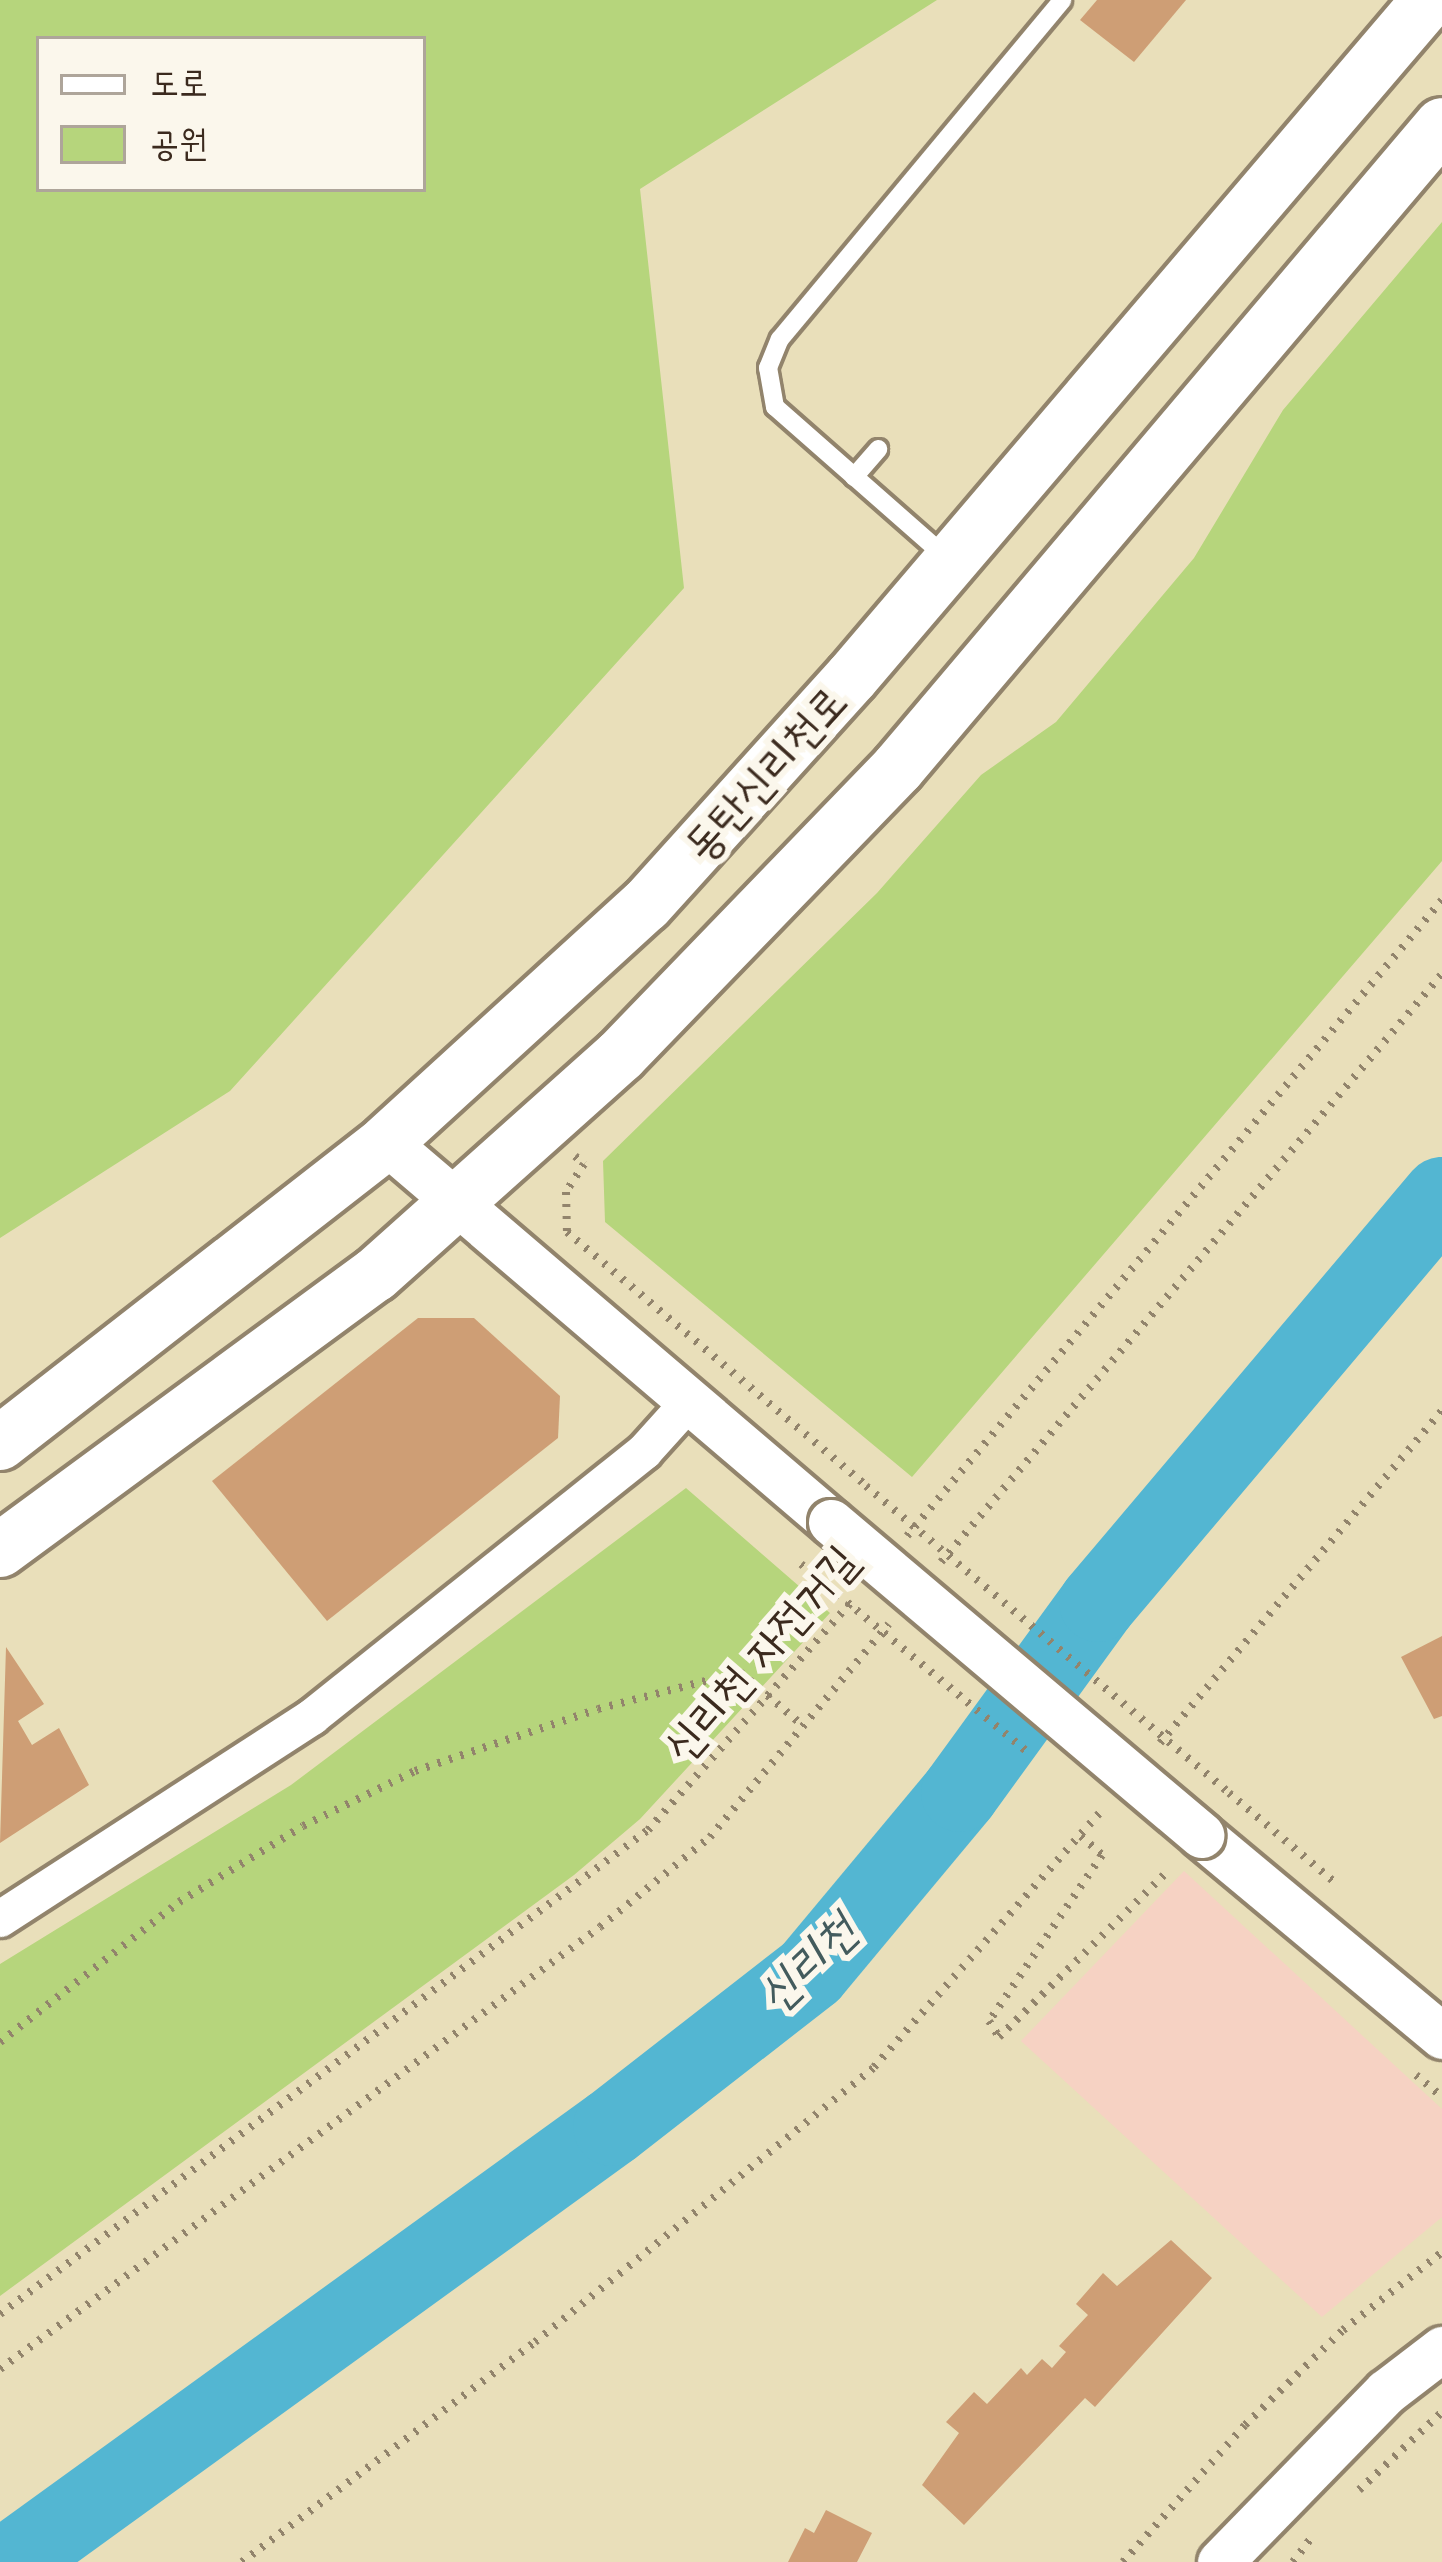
<!DOCTYPE html>
<meta charset="utf-8">
<style>
body{margin:0}
#map{position:relative;width:1442px;height:2562px;overflow:hidden;background:#e9dfba;font-family:"Comic Neue","Poor Story",sans-serif}
div>[style]{position:absolute}
.built>*{inset:0;background:#f6d2c3}
.green>*{inset:0;background:#b6d57c}
.river>*{height:78px;margin:-39px;padding:0 39px;transform-origin:39px;border-radius:39px;background:#53b6d2}
.building>*{inset:0;background:#ce9e75}
.path>*{height:8px;margin-top:-4px;transform-origin:0;background:repeating-linear-gradient(90deg,#92846c 0 3px,transparent 0 12px)}
.roads{filter:drop-shadow(3px 0 #92846c) drop-shadow(-3px 0 #92846c) drop-shadow(0 3px #92846c) drop-shadow(0 -3px #92846c)}
.service>*{height:18px;margin:-9px;padding:0 9px;transform-origin:9px;border-radius:9px;background:#fff}
.minor>*{height:36px;margin:-18px;padding:0 18px;transform-origin:18px;border-radius:18px;background:#fff}
.tertiary>*{height:45px;margin:-22.5px;padding:0 22.5px;transform-origin:22.5px;border-radius:22.5px;background:#fff}
.secondary>*{height:54px;margin:-27px;padding:0 27px;transform-origin:27px;border-radius:27px;background:#fff}
.path-bridge>*{height:8px;margin-top:-4px;transform-origin:0;background:repeating-linear-gradient(90deg,#92846c 0 3px,transparent 0 12px)}
.bridges{filter:drop-shadow(3px 0 #92846c) drop-shadow(-3px 0 #92846c) drop-shadow(0 3px #92846c) drop-shadow(0 -3px #92846c)}
.tertiary-bridge>*{height:45px;margin:-22.5px;padding:0 22.5px;transform-origin:22.5px;border-radius:22.5px;background:#fff}
span{translate:-50% -50%;white-space:nowrap;text-align:center;line-height:1.15;-webkit-text-stroke:12px #fbf7ec;paint-order:stroke}
.street-label{font-size:45px;color:#3b2a1e}
.water-label{font-size:48px;color:#435b5d;font-style:italic}
.legend{position:absolute;left:36px;top:36px;width:390px;height:156px;box-sizing:border-box;background:#fbf7ec;border:3px solid #aea59a;margin:0;padding:15px 21px;list-style:none;font-size:36px;color:#3b2a1e}
.legend li{display:flex;align-items:center;gap:24px;height:60px}
.legend b{width:60px;border:3px solid #aea59a}
</style>
<div id="map">
<div class="built">
<div style="clip-path:polygon(1184px 1871px,1442px 2109px,1442px 2217px,1322px 2317px,1021px 2041px)"></div>
</div>
<div class="green">
<div style="clip-path:polygon(evenodd,0 0,937px 0,640px 189px,684px 588px,230px 1091px,0 1238px,0 0,39px 39px,423px 39px,423px 189px,39px 189px,39px 39px)"></div>
<div style="clip-path:polygon(1442px 222px,1442px 861px,912px 1477px,605px 1222px,603px 1161px,877px 893px,981px 775px,1056px 722px,1194px 558px,1283px 410px)"></div>
<div style="clip-path:polygon(686px 1488px,830px 1613px,640px 1819px,574px 1875px,0 2296px,0 1964px,291px 1785px)"></div>
</div>
<div class="river">
<div style="left:11px;top:2562px;width:742px;rotate:-35.9deg"></div>
<div style="left:612px;top:2127px;width:252px;rotate:-37.9deg"></div>
<div style="left:811px;top:1972px;width:233px;rotate:-50.2deg"></div>
<div style="left:960px;top:1793px;width:235px;rotate:-54deg"></div>
<div style="left:1098px;top:1603px;width:533px;rotate:-49.8deg"></div>
</div>
<div class="building">
<div style="clip-path:polygon(1097px 0,1186px 0,1134px 62px,1080px 20px)"></div>
<div style="clip-path:polygon(418px 1318px,474px 1318px,560px 1396px,558px 1438px,327px 1621px,212px 1481px)"></div>
<div style="clip-path:polygon(1442px 1636px,1442px 1716px,1434px 1719px,1401px 1657px)"></div>
<div style="clip-path:polygon(6px 1647px,44px 1704px,18px 1721px,32px 1745px,59px 1728px,89px 1785px,0 1843px)"></div>
<div style="clip-path:polygon(1171px 2240px,1212px 2278px,1095px 2407px,1085px 2398px,964px 2525px,922px 2485px,959px 2433px,946px 2422px,974px 2392px,987px 2404px,1021px 2368px,1027px 2375px,1042px 2359px,1052px 2368px,1066px 2352px,1059px 2346px,1088px 2315px,1076px 2304px,1103px 2273px,1117px 2286px)"></div>
<div style="clip-path:polygon(826px 2510px,872px 2533px,857px 2562px,788px 2562px,805px 2528px,814px 2533px)"></div>
</div>
<div class="path">
<div style="left:575px;top:1156px;width:12px;rotate:42deg"></div>
<div style="left:584px;top:1164px;width:33px;rotate:123deg"></div>
<div style="left:566px;top:1192px;width:40px;rotate:88.6deg"></div>
<div style="left:567px;top:1232px;width:392px;rotate:40.3deg"></div>
<div style="left:907px;top:1536px;width:831px;rotate:-49.93deg"></div>
<div style="left:941px;top:1562px;width:772px;rotate:-49.57deg"></div>
<div style="left:1160px;top:1743px;width:436px;rotate:-49.7deg"></div>
<div style="left:1229px;top:1793px;width:136px;rotate:40.2deg"></div>
<div style="left:1081px;top:1836px;width:28px;rotate:42deg"></div>
<div style="left:1102px;top:1855px;width:201px;rotate:124.2deg"></div>
<div style="left:989px;top:2021px;width:19px;rotate:58deg"></div>
<div style="left:999px;top:2037px;width:238px;rotate:-44.5deg"></div>
<div style="left:0;top:2042px;width:227px;rotate:-38deg"></div>
<div style="left:179px;top:1902px;width:145px;rotate:-31.5deg"></div>
<div style="left:303px;top:1826px;width:125px;rotate:-26.2deg"></div>
<div style="left:415px;top:1771px;width:193px;rotate:-18.7deg"></div>
<div style="left:598px;top:1709px;width:147px;rotate:-14.6deg"></div>
<div style="left:740px;top:1672px;width:82px;rotate:40.5deg"></div>
<div style="left:1416px;top:2075px;width:34px;rotate:40deg"></div>
<div style="left:0;top:2314px;width:809px;rotate:-36.76deg"></div>
<div style="left:648px;top:1830px;width:311px;rotate:-48.3deg"></div>
<div style="left:0;top:2369px;width:745px;rotate:-36.38deg"></div>
<div style="left:600px;top:1927px;width:142px;rotate:-39.3deg"></div>
<div style="left:710px;top:1837px;width:278px;rotate:-50deg"></div>
<div style="left:1359px;top:2490px;width:114px;rotate:-43.2deg"></div>
<div style="left:242px;top:2562px;width:366px;rotate:-36.9deg"></div>
<div style="left:535px;top:2342px;width:437px;rotate:-39deg"></div>
<div style="left:874px;top:2067px;width:345px;rotate:-48.4deg"></div>
<div style="left:1123px;top:2562px;width:183px;rotate:-48.3deg"></div>
<div style="left:1245px;top:2425px;width:136px;rotate:-44.1deg"></div>
<div style="left:1343px;top:2330px;width:126px;rotate:-38.2deg"></div>
<div style="left:1293px;top:2562px;width:35px;rotate:-53deg"></div>
</div>
<div class="roads">
<div class="service">
<div style="left:854px;top:477px;width:37px;rotate:-49deg"></div>
<div style="left:947px;top:558px;width:229px;rotate:-138.7deg"></div>
<div style="left:775px;top:407px;width:40px;rotate:-100deg"></div>
<div style="left:768px;top:368px;width:31px;rotate:-68deg"></div>
<div style="left:780px;top:339px;width:441px;rotate:-50.2deg"></div>
</div>
<div class="minor">
<div style="left:0;top:1919px;width:372px;rotate:-32.9deg"></div>
<div style="left:312px;top:1717px;width:425px;rotate:-38.6deg"></div>
<div style="left:644px;top:1452px;width:67px;rotate:-48deg"></div>
</div>
<div class="tertiary">
<div style="left:386px;top:1142px;width:585px;rotate:40.5deg"></div>
<div style="left:1201px;top:1835px;width:314px;rotate:39.8deg"></div>
<div style="left:1220px;top:2562px;width:238px;rotate:-45.7deg"></div>
<div style="left:1386px;top:2392px;width:71px;rotate:-37.5deg"></div>
</div>
<div class="secondary">
<div style="left:0;top:1443px;width:489px;rotate:-37.9deg"></div>
<div style="left:386px;top:1142px;width:352px;rotate:-42.4deg"></div>
<div style="left:646px;top:905px;width:307px;rotate:-47.9deg"></div>
<div style="left:852px;top:677px;width:890px;rotate:-49.56deg"></div>
<div style="left:0;top:1550px;width:465px;rotate:-36.3deg"></div>
<div style="left:375px;top:1275px;width:329px;rotate:-41.8deg"></div>
<div style="left:620px;top:1056px;width:400px;rotate:-46deg"></div>
<div style="left:898px;top:768px;width:842px;rotate:-49.77deg"></div>
</div>
</div>
<div class="path-bridge">
<div style="left:866px;top:1486px;width:475px;rotate:40.2deg"></div>
<div style="left:801px;top:1564px;width:293px;rotate:39.7deg"></div>
</div>
<div class="bridges">
<div class="tertiary-bridge">
<div style="left:831px;top:1522px;width:485px;rotate:40.2deg"></div>
</div>
</div>
<div class="street-label">
<span style="left:766px;top:774px;rotate:-48deg">동탄신리천로</span>
<span style="left:761px;top:1654px;rotate:-49deg">신리천 자전거길</span>
</div>
<div class="water-label">
<span style="left:807px;top:1963px;rotate:-44deg">신리천</span>
</div>
<ul class="legend">
<li><b style="height:15px;background:#fff"></b>도로</li>
<li><b style="height:33px;background:#b6d57c"></b>공원</li>
</ul>
</div>
